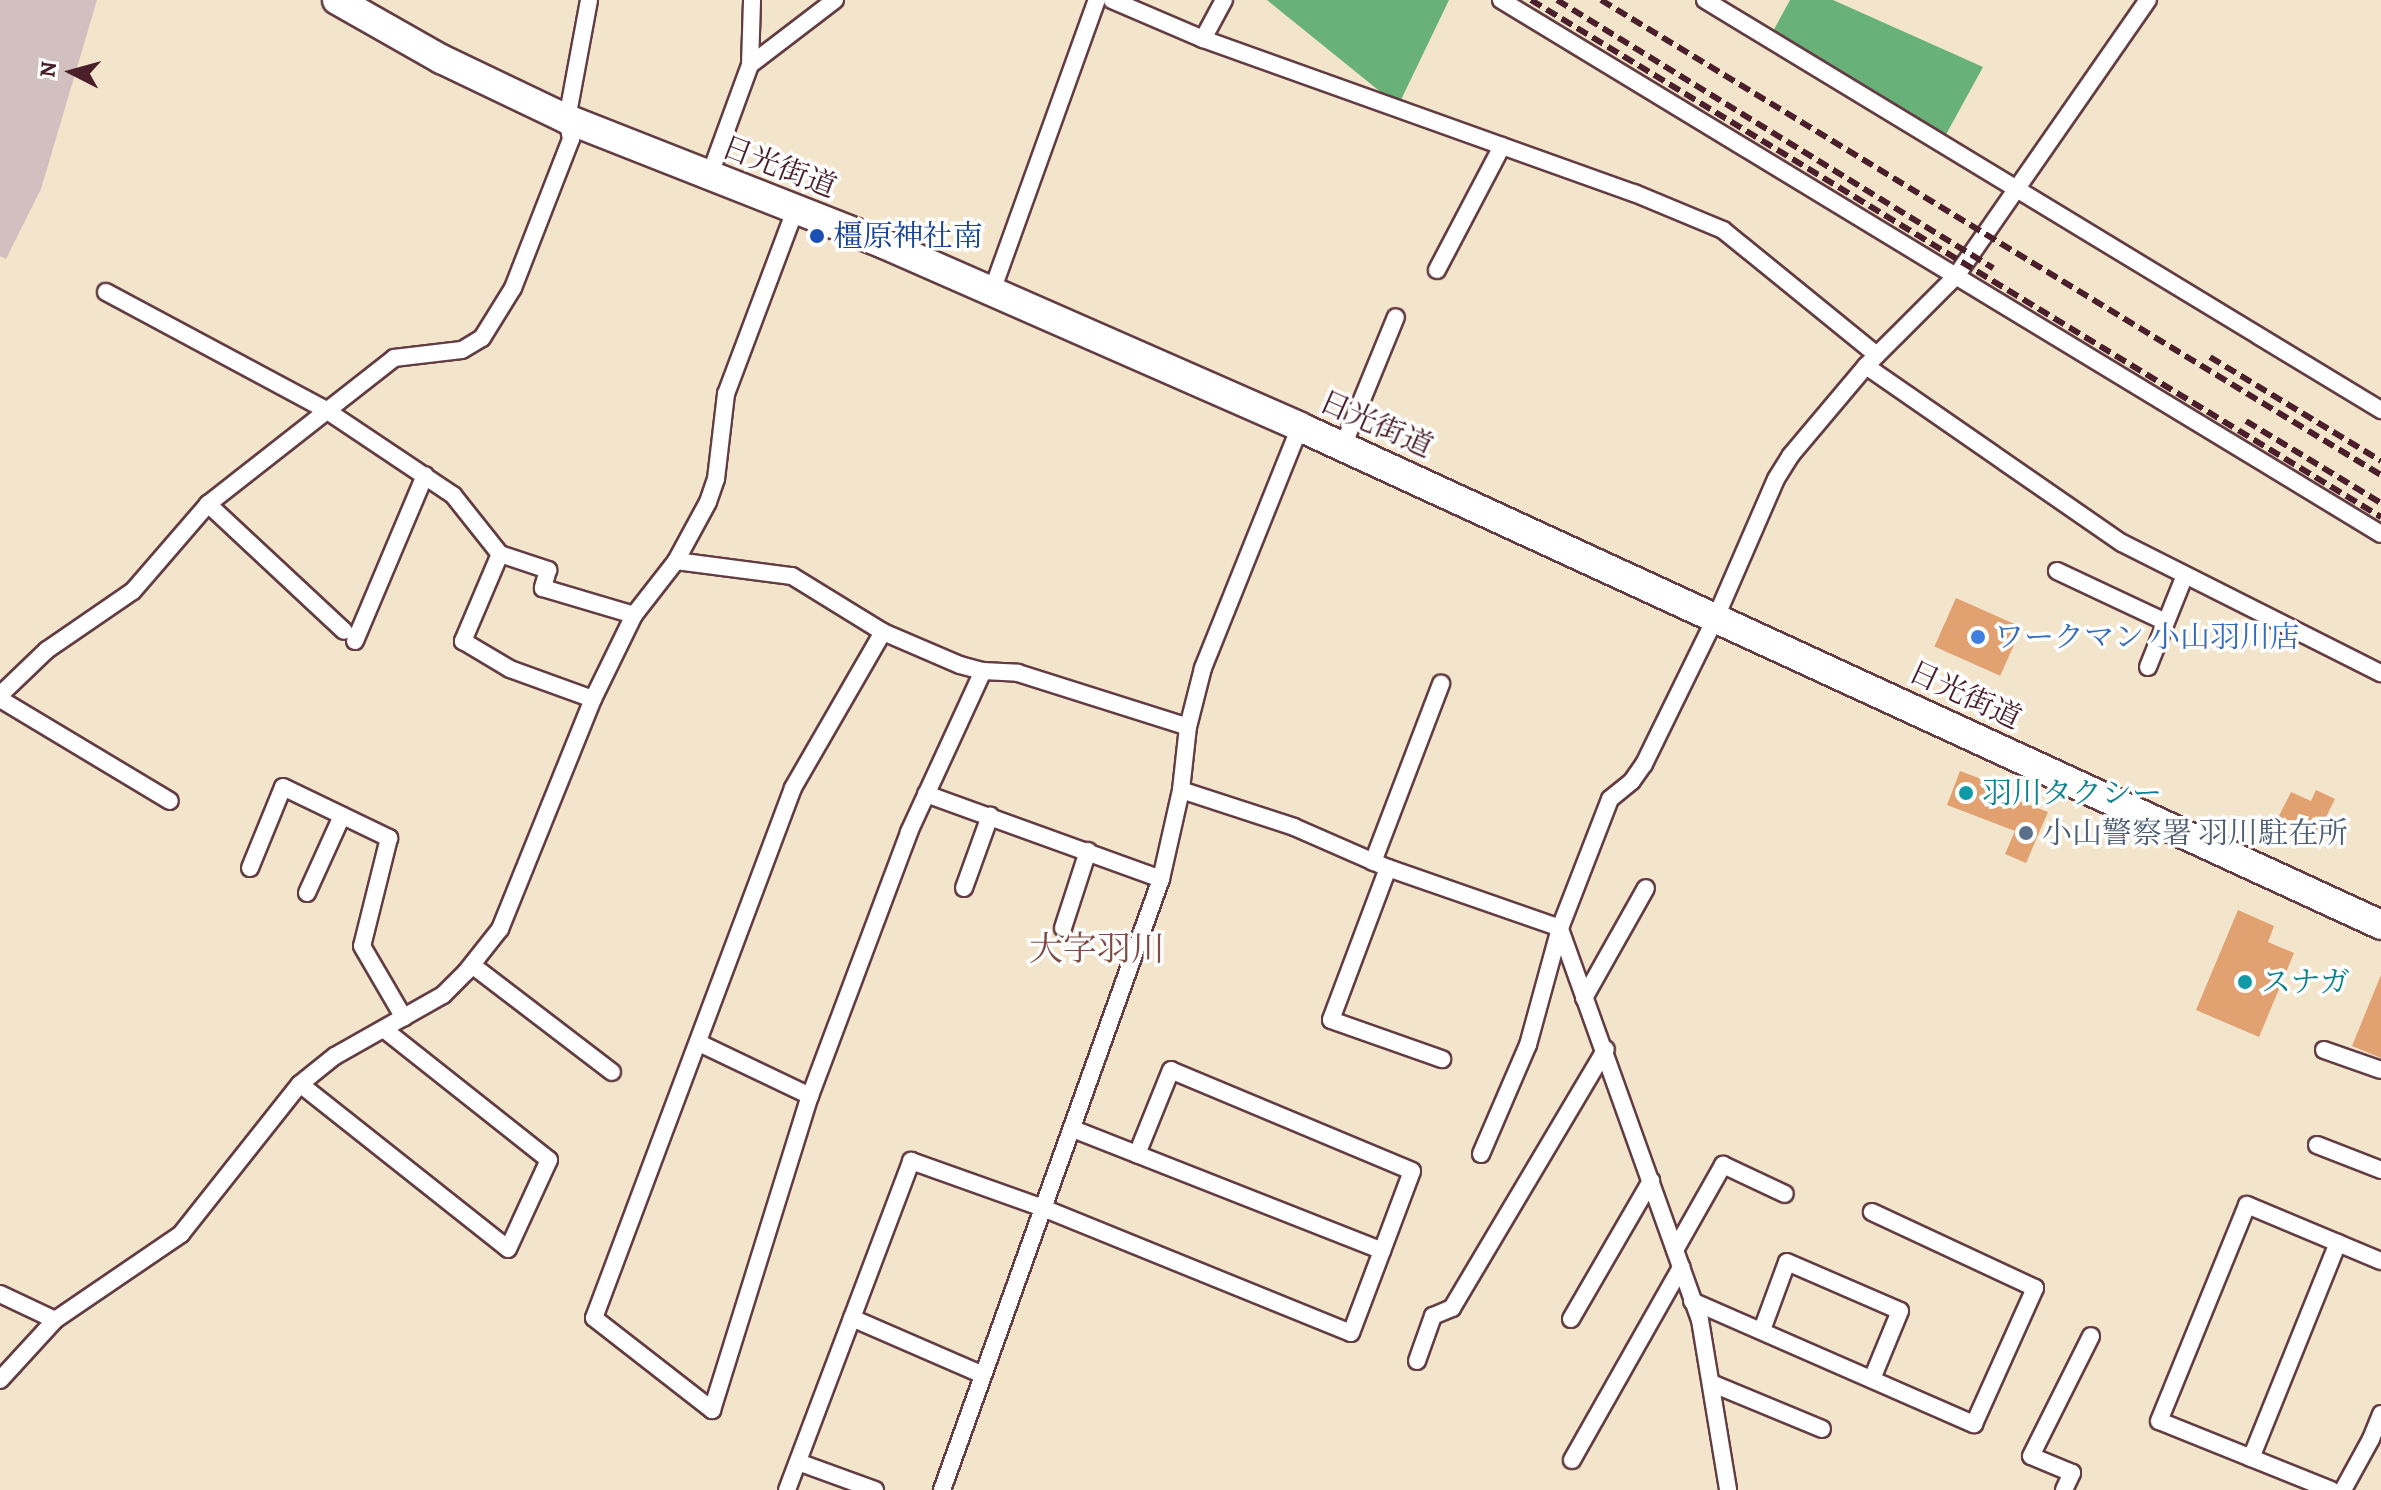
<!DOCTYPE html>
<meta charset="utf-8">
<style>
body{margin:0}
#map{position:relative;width:2381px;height:1490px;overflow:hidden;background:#f2e5cb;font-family:Alegreya,"Noto Serif JP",serif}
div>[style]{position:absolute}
.industrial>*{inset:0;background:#d2bfbf}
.forest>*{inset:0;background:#68b178}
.building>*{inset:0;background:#e1a171;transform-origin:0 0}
.roads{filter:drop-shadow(2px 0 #633d43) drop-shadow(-2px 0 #633d43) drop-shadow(0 2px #633d43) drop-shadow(0 -2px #633d43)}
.minor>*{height:16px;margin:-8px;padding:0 8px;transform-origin:8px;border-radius:8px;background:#fff}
.trunk>*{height:28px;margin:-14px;padding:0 14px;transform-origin:14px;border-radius:14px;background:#fff}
.rail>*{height:6px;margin-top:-3px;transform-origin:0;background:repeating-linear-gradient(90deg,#4a1f2b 0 12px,transparent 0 18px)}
.dots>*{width:22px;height:22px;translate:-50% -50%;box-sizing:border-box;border:4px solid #fff;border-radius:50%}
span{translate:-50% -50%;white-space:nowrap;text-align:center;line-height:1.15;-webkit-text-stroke:7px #fff;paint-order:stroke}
.street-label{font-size:30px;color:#4a1f2b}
.transit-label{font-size:30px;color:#164399}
.left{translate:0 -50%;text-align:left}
.shop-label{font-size:30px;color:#366cbe}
.culture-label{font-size:30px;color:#0d838f}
.service-label{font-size:30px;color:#4e5e75}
.quarter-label{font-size:34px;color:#7f4c44}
.north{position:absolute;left:32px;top:32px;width:80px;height:80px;-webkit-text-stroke:6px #fff;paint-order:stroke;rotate:276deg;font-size:22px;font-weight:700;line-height:32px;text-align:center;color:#4a1f2b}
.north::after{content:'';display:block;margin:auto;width:28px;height:36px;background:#4a1f2b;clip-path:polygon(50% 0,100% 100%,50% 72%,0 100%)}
</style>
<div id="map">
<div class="industrial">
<div style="clip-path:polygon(0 0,97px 0,41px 189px,6px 259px,0 256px)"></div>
</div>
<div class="forest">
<div style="clip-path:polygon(1267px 0,1449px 0,1398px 106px)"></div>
<div style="clip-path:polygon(1790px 0,1833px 0,1983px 67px,1943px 140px,1771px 35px)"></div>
</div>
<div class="building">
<div style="left:1956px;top:598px;width:72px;height:53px;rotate:24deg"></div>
<div style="clip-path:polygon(1960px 771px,1984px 780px,1981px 787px,2048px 812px,2026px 863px,2005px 854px,2015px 831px,1947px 805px)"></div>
<div style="clip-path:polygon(2316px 790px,2335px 799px,2315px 839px,2277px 820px,2291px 792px,2311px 801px)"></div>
<div style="clip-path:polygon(2238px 910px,2274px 926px,2268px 942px,2294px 953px,2259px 1037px,2196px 1010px)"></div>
<div style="clip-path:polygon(2381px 975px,2381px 1058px,2352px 1046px)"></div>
</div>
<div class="roads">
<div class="minor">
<div style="left:1112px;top:0;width:99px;rotate:23.2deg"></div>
<div style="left:1203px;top:39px;width:458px;rotate:19.7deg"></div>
<div style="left:1634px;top:193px;width:96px;rotate:22.6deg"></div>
<div style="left:1723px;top:230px;width:198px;rotate:39.1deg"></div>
<div style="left:1501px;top:0;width:1029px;rotate:31.25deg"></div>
<div style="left:1705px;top:0;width:791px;rotate:31.24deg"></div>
<div style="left:1203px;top:39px;width:44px;rotate:-61.7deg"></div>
<div style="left:750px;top:65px;width:65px;rotate:-88.2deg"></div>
<div style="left:709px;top:177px;width:119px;rotate:-69.9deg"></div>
<div style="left:750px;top:65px;width:107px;rotate:-37.4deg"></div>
<div style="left:1437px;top:270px;width:140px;rotate:-62.3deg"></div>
<div style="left:992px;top:291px;width:309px;rotate:-70.2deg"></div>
<div style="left:106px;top:292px;width:250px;rotate:28.2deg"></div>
<div style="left:326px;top:410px;width:153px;rotate:33.8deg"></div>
<div style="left:453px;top:495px;width:75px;rotate:51.5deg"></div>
<div style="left:500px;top:554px;width:95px;rotate:113deg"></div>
<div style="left:463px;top:641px;width:55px;rotate:30.8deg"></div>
<div style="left:510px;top:669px;width:88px;rotate:19.9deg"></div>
<div style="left:1866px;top:366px;width:311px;rotate:34.7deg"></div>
<div style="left:2122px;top:543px;width:290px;rotate:26.7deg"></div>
<div style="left:1343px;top:446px;width:139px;rotate:-67.7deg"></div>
<div style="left:208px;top:504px;width:186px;rotate:43deg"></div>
<div style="left:500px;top:554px;width:51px;rotate:18.4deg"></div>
<div style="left:548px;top:570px;width:19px;rotate:106deg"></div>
<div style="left:543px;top:588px;width:95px;rotate:16.5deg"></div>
<div style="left:676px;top:561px;width:117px;rotate:7.4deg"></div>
<div style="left:792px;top:576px;width:107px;rotate:31.6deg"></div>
<div style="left:883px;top:632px;width:84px;rotate:23.2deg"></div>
<div style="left:960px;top:665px;width:24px;rotate:15deg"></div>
<div style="left:983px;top:671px;width:35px;rotate:3deg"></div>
<div style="left:1018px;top:673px;width:178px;rotate:17.6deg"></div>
<div style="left:2057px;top:571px;width:120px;rotate:25.1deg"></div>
<div style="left:883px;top:632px;width:180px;rotate:120deg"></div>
<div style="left:793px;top:788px;width:566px;rotate:110.58deg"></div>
<div style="left:594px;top:1318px;width:150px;rotate:37.9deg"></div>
<div style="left:712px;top:1410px;width:329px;rotate:-72.7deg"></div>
<div style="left:810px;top:1096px;width:282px;rotate:-69.4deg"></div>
<div style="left:909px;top:832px;width:177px;rotate:-65.3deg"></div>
<div style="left:355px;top:641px;width:180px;rotate:-67.1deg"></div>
<div style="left:2148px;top:667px;width:99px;rotate:-68.1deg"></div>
<div style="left:0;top:695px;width:65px;rotate:-43.8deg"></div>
<div style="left:47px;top:650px;width:104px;rotate:-34.5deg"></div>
<div style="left:133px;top:591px;width:115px;rotate:-49.2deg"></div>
<div style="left:208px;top:504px;width:236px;rotate:-38.1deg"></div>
<div style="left:394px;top:358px;width:68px;rotate:-6.7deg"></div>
<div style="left:462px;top:350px;width:23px;rotate:-31deg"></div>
<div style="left:482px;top:338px;width:59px;rotate:-58.2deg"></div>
<div style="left:513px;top:288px;width:160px;rotate:-68.7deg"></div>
<div style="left:571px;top:139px;width:20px;rotate:-101deg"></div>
<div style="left:567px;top:119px;width:121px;rotate:-79.5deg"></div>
<div style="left:0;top:699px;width:198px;rotate:31deg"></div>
<div style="left:1181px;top:790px;width:119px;rotate:18.1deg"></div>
<div style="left:1294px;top:827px;width:103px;rotate:23.6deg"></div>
<div style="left:1388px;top:868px;width:182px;rotate:19.2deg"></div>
<div style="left:926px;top:794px;width:250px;rotate:19.9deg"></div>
<div style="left:1373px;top:862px;width:191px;rotate:-69.1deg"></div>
<div style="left:250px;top:868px;width:87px;rotate:-67.8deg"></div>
<div style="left:283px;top:787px;width:118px;rotate:25.7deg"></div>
<div style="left:389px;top:838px;width:111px;rotate:104deg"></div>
<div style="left:362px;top:946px;width:83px;rotate:59.7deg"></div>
<div style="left:1388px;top:868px;width:162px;rotate:110.6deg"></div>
<div style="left:1331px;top:1020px;width:118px;rotate:19.4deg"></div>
<div style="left:964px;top:888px;width:77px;rotate:-70.1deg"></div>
<div style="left:307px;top:893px;width:85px;rotate:-65.6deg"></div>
<div style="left:1063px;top:928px;width:81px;rotate:-72deg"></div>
<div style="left:1560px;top:929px;width:415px;rotate:70.3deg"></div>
<div style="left:1700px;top:1320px;width:172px;rotate:80.6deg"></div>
<div style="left:472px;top:965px;width:176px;rotate:37.4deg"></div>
<div style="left:1584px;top:998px;width:126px;rotate:-60.6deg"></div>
<div style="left:699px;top:1043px;width:123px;rotate:25.5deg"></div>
<div style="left:2324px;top:1050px;width:60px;rotate:19.3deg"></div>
<div style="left:300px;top:1084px;width:265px;rotate:38.4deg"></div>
<div style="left:508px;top:1249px;width:98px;rotate:-65.3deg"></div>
<div style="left:549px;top:1160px;width:211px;rotate:-141.6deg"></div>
<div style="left:1073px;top:1129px;width:332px;rotate:21.5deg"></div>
<div style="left:1382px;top:1251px;width:85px;rotate:-69.4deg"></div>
<div style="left:1412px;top:1171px;width:261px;rotate:-157.3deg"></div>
<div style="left:1171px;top:1070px;width:91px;rotate:112deg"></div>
<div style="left:2317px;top:1145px;width:69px;rotate:21.3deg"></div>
<div style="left:1481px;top:1154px;width:119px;rotate:-66.7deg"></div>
<div style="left:1528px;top:1045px;width:121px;rotate:-74.7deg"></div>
<div style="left:1560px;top:928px;width:138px;rotate:-68.8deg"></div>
<div style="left:1610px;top:799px;width:28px;rotate:-39deg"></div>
<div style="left:1632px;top:781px;width:21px;rotate:-55deg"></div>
<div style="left:1644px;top:764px;width:164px;rotate:-63.9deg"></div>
<div style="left:1716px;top:617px;width:150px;rotate:-66.5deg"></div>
<div style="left:1776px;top:479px;width:28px;rotate:-58deg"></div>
<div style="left:1791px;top:455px;width:116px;rotate:-49.9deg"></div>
<div style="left:1866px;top:366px;width:127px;rotate:-45deg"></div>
<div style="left:1956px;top:276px;width:336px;rotate:-55.2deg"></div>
<div style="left:1675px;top:1250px;width:98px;rotate:-60.5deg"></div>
<div style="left:1723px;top:1165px;width:68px;rotate:25.1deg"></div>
<div style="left:0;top:1294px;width:61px;rotate:25.3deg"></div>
<div style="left:1692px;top:1301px;width:308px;rotate:23.6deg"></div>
<div style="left:1974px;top:1424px;width:149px;rotate:-65.8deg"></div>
<div style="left:2035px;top:1288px;width:180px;rotate:-155deg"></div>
<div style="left:852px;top:1318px;width:141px;rotate:23.5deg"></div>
<div style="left:1571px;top:1319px;width:160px;rotate:-59.9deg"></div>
<div style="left:1762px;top:1330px;width:72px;rotate:-69.8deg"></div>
<div style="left:1787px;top:1262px;width:123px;rotate:23.4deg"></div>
<div style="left:1900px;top:1311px;width:74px;rotate:112.4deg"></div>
<div style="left:1417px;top:1361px;width:48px;rotate:-70.4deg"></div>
<div style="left:1433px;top:1316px;width:21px;rotate:-23deg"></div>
<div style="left:1452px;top:1308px;width:301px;rotate:-59.3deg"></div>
<div style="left:0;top:1380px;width:81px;rotate:-47.5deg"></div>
<div style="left:55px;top:1320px;width:153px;rotate:-34.3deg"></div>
<div style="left:181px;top:1234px;width:191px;rotate:-51.6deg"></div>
<div style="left:300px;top:1084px;width:45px;rotate:-38.7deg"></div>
<div style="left:335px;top:1056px;width:124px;rotate:-29.5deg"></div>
<div style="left:443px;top:995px;width:33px;rotate:-45deg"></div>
<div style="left:466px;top:972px;width:55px;rotate:-51.7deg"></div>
<div style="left:500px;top:929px;width:248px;rotate:-68deg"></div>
<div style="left:593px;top:699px;width:93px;rotate:-64deg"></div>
<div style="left:634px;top:615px;width:68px;rotate:-52.1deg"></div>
<div style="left:676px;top:561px;width:67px;rotate:-61.5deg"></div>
<div style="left:708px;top:502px;width:24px;rotate:-71deg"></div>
<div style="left:716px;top:479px;width:86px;rotate:-83.3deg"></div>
<div style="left:726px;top:394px;width:197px;rotate:-69.4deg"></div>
<div style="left:1711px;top:1383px;width:120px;rotate:22.5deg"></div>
<div style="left:2251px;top:1458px;width:232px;rotate:-68deg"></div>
<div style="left:1572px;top:1460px;width:222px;rotate:-60.5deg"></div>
<div style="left:798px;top:1462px;width:82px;rotate:20deg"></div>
<div style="left:787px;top:1490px;width:352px;rotate:-69.3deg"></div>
<div style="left:911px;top:1161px;width:140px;rotate:19.6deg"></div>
<div style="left:1043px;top:1208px;width:332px;rotate:22.1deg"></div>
<div style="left:1351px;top:1333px;width:88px;rotate:-69.3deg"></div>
<div style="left:942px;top:1490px;width:649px;rotate:-70.28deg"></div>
<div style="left:1161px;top:879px;width:91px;rotate:-77.3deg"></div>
<div style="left:1181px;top:790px;width:63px;rotate:-83.7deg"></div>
<div style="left:1188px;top:727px;width:61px;rotate:-75.7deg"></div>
<div style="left:1203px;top:668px;width:260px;rotate:-68.1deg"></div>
<div style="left:2064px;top:1490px;width:19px;rotate:-65deg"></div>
<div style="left:2072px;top:1473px;width:44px;rotate:-157.5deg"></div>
<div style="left:2031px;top:1456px;width:134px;rotate:-63.4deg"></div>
<div style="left:2331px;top:1490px;width:185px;rotate:-158.1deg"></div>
<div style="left:2159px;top:1421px;width:233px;rotate:-67.8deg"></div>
<div style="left:2247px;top:1205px;width:145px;rotate:22.7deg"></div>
<div style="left:2343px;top:1490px;width:58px;rotate:-61.2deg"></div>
<div style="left:2371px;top:1439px;width:27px;rotate:-68deg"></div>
</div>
<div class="trunk">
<div style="left:337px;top:0;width:120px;rotate:29.6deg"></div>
<div style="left:441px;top:59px;width:140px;rotate:25.5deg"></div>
<div style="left:567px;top:119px;width:341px;rotate:21.5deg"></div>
<div style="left:884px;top:244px;width:454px;rotate:23.7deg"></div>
<div style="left:1300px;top:427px;width:1190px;rotate:24.73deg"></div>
</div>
</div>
<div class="rail">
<div style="left:1531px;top:0;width:995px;rotate:31.31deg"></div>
<div style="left:1557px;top:0;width:512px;rotate:31.58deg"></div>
<div style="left:1601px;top:0;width:913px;rotate:31.34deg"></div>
<div style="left:2210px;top:357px;width:200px;rotate:31.3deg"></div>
<div style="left:2246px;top:421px;width:158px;rotate:31.3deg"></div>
</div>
<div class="dots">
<div style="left:817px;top:236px;background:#1a4fb4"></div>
<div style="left:1978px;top:637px;background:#3f7fe0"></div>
<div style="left:1966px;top:793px;background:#0f9aa8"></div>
<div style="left:2026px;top:833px;background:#5c6f8a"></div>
<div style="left:2245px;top:982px;background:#0f9aa8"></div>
</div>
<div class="street-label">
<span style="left:779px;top:167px;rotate:21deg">日光街道</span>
<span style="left:1376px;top:424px;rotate:24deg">日光街道</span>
<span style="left:1965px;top:695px;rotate:25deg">日光街道</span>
</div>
<div class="transit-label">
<span class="left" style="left:833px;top:236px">橿原神社南</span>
</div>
<div class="shop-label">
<span class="left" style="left:1994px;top:637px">ワークマン 小山羽川店</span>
</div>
<div class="culture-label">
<span class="left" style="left:1982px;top:793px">羽川タクシー</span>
<span class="left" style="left:2261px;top:982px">スナガ</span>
</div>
<div class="service-label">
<span class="left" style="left:2042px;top:833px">小山警察署 羽川駐在所</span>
</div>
<div class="quarter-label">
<span style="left:1097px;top:949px">大字羽川</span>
</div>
<div class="north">N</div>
</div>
